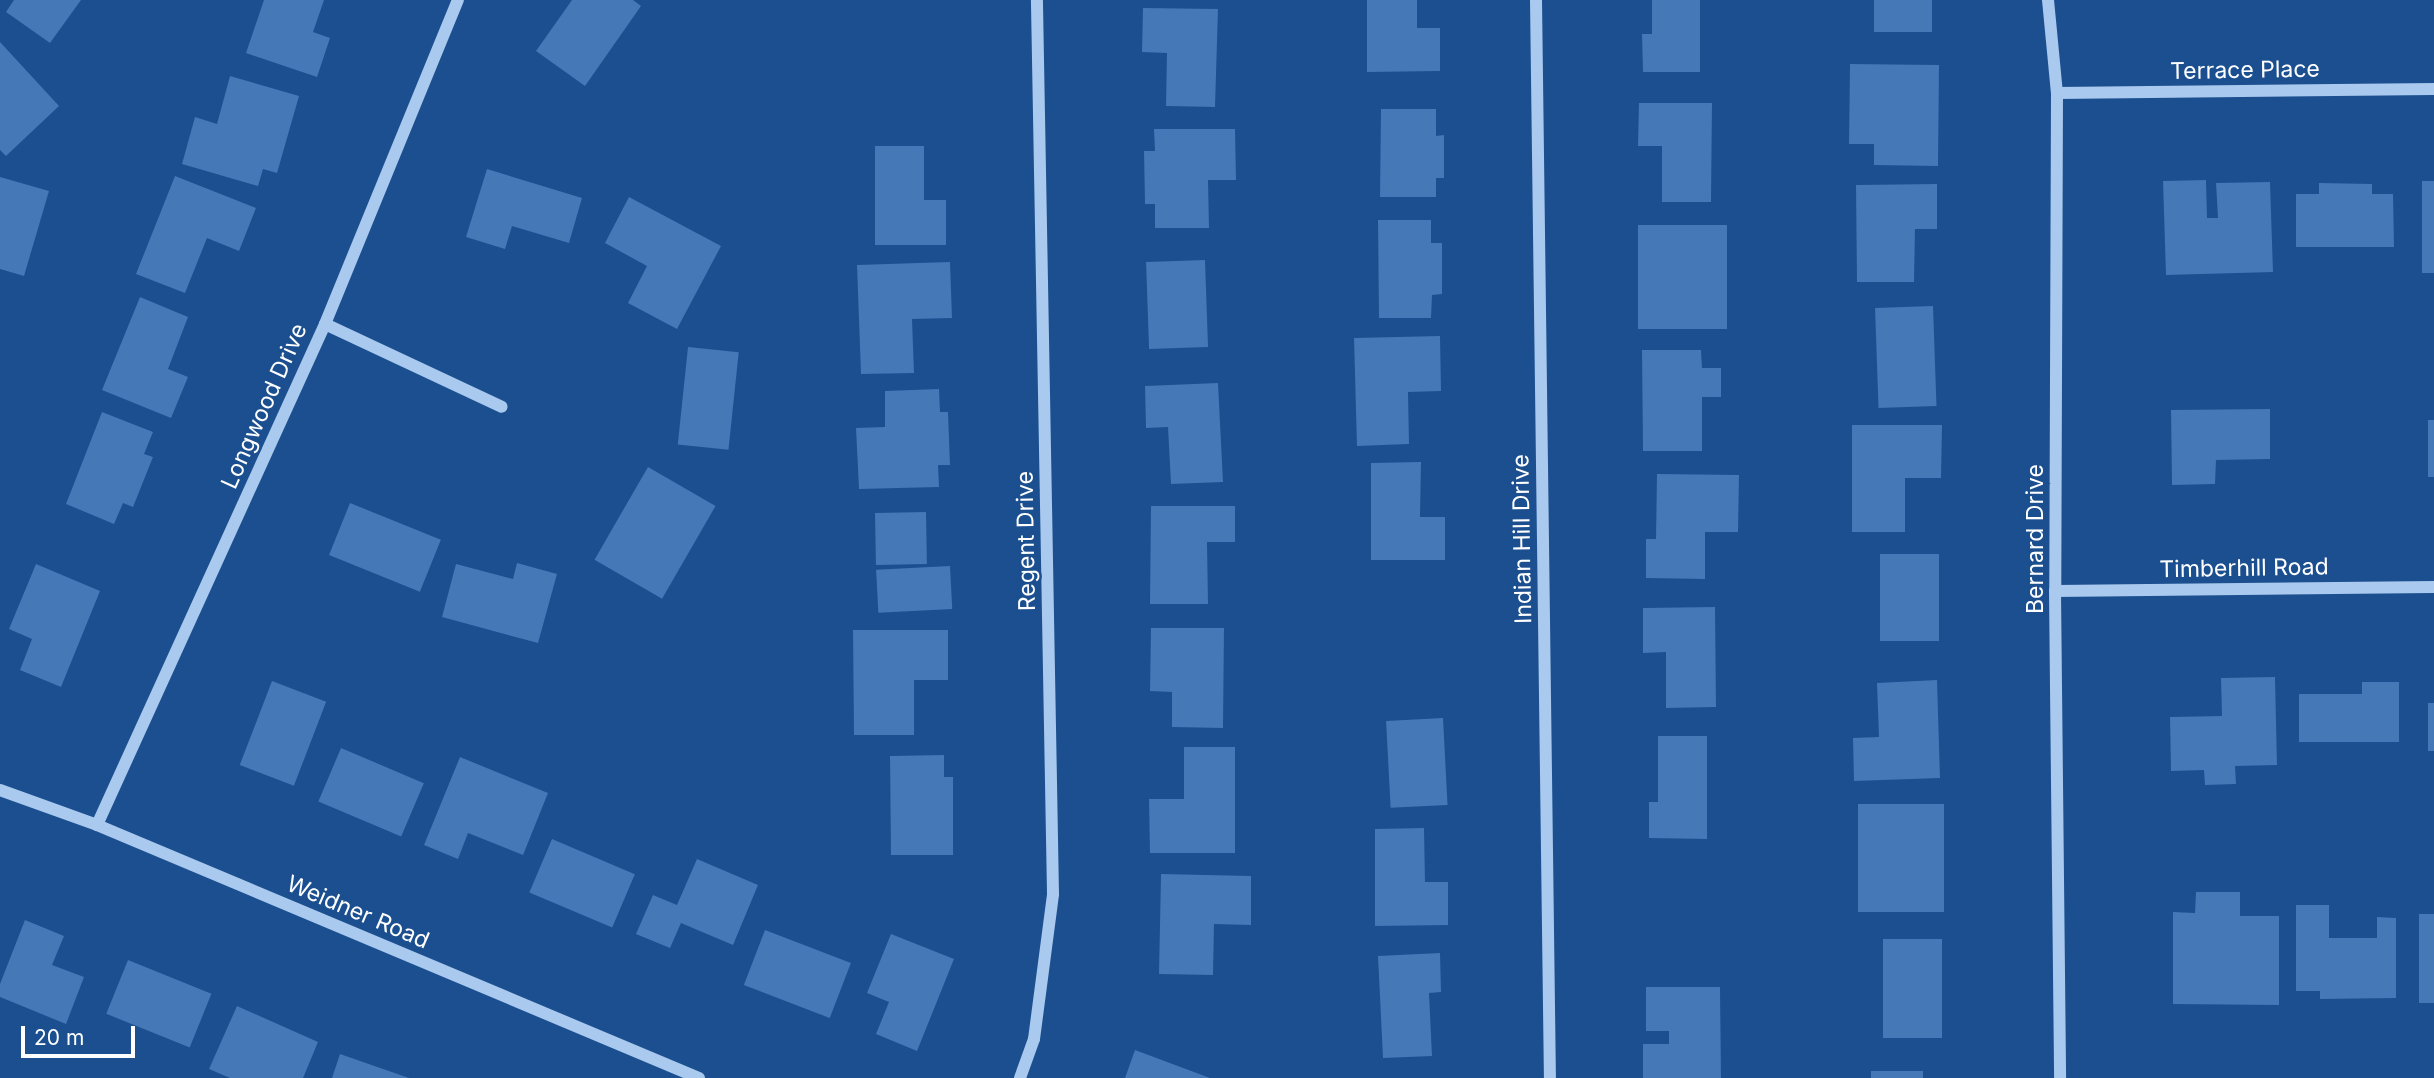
<!DOCTYPE html>
<style>
body{margin:0}
#map{position:relative;width:2434px;height:1078px;overflow:hidden;background:#1b4f8f;font-family:Inter,sans-serif}
div>[style]{position:absolute}
.building>*{inset:0;background:#4478b7;transform-origin:0 0}
.minor>*{height:12px;margin:-6px;padding:0 6px;transform-origin:6px;border-radius:6px;background:#a9c9ee}
span{translate:-50% -50%;white-space:nowrap;text-align:center;line-height:1.15;-webkit-text-stroke:5px #1b4f8f;paint-order:stroke}
.street-label{font-size:23px;color:#fff}
.scale{position:absolute;left:21px;top:1026px;width:114px;height:32px;box-sizing:border-box;border:4px solid #fff;border-top:0;padding-left:9px;font-size:21px;line-height:24px;white-space:nowrap;color:#fff;-webkit-text-stroke:5px #1b4f8f;paint-order:stroke}
</style>
<div id="map">
<div class="building">
<div style="clip-path:polygon(14px 0,81px 0,50px 43px,6px 12px)"></div>
<div style="clip-path:polygon(264px 0,324px 0,313px 32px,330px 38px,317px 77px,246px 53px)"></div>
<div style="clip-path:polygon(572px 0,633px 0,641px 6px,585px 86px,536px 51px)"></div>
<div style="clip-path:polygon(1367px 0,1417px 0,1417px 28px,1440px 28px,1440px 71px,1367px 72px)"></div>
<div style="clip-path:polygon(1652px 0,1700px 0,1700px 72px,1643px 72px,1642px 34px,1652px 34px)"></div>
<div style="left:1874px;top:0;width:58px;height:32px"></div>
<div style="clip-path:polygon(1143px 8px,1218px 9px,1215px 107px,1166px 106px,1167px 53px,1142px 52px)"></div>
<div style="clip-path:polygon(0 42px,59px 106px,6px 156px,0 150px)"></div>
<div style="clip-path:polygon(1850px 64px,1939px 65px,1938px 166px,1874px 165px,1874px 144px,1849px 144px)"></div>
<div style="clip-path:polygon(230px 76px,299px 96px,277px 173px,263px 169px,258px 186px,182px 164px,195px 117px,217px 124px)"></div>
<div style="clip-path:polygon(1639px 103px,1712px 103px,1711px 202px,1662px 202px,1662px 146px,1638px 146px)"></div>
<div style="clip-path:polygon(1381px 109px,1436px 109px,1436px 136px,1444px 135px,1444px 178px,1436px 178px,1436px 197px,1380px 197px)"></div>
<div style="clip-path:polygon(1154px 129px,1235px 129px,1236px 180px,1208px 180px,1209px 228px,1155px 228px,1155px 204px,1145px 204px,1144px 151px,1155px 151px)"></div>
<div style="clip-path:polygon(875px 146px,924px 146px,924px 200px,946px 200px,946px 245px,875px 245px)"></div>
<div style="clip-path:polygon(487px 169px,582px 198px,569px 243px,512px 226px,505px 249px,466px 237px)"></div>
<div style="clip-path:polygon(175px 176px,256px 208px,239px 251px,207px 238px,185px 293px,136px 274px)"></div>
<div style="clip-path:polygon(0 177px,49px 191px,24px 276px,0 269px)"></div>
<div style="clip-path:polygon(2206px 180px,2207px 218px,2218px 218px,2216px 183px,2270px 182px,2273px 272px,2166px 275px,2163px 181px)"></div>
<div style="left:2422px;top:181px;width:12px;height:92px"></div>
<div style="clip-path:polygon(2319px 183px,2372px 184px,2372px 194px,2393px 194px,2394px 247px,2296px 247px,2296px 194px,2319px 194px)"></div>
<div style="clip-path:polygon(1937px 184px,1937px 229px,1915px 229px,1914px 282px,1857px 282px,1856px 185px)"></div>
<div style="clip-path:polygon(629px 197px,721px 246px,677px 329px,628px 303px,647px 266px,605px 243px)"></div>
<div style="clip-path:polygon(1378px 220px,1431px 220px,1431px 243px,1442px 243px,1442px 294px,1432px 295px,1431px 318px,1379px 318px)"></div>
<div style="left:1638px;top:225px;width:89px;height:104px"></div>
<div style="left:1205px;top:260px;width:87px;height:59px;rotate:88deg"></div>
<div style="clip-path:polygon(950px 262px,952px 318px,912px 319px,914px 373px,861px 374px,857px 265px)"></div>
<div style="clip-path:polygon(140px 297px,188px 317px,168px 369px,188px 377px,171px 418px,102px 390px)"></div>
<div style="left:1933px;top:306px;width:100px;height:58px;rotate:88deg"></div>
<div style="clip-path:polygon(1440px 336px,1441px 391px,1408px 392px,1409px 444px,1357px 446px,1354px 338px)"></div>
<div style="left:688px;top:347px;width:51px;height:98px;rotate:6deg"></div>
<div style="clip-path:polygon(1642px 350px,1701px 350px,1702px 368px,1721px 368px,1721px 397px,1702px 397px,1702px 451px,1643px 451px)"></div>
<div style="clip-path:polygon(1218px 383px,1223px 482px,1171px 484px,1168px 427px,1146px 428px,1145px 386px)"></div>
<div style="clip-path:polygon(939px 389px,940px 412px,948px 412px,950px 465px,938px 465px,939px 487px,859px 489px,856px 428px,885px 427px,885px 391px)"></div>
<div style="clip-path:polygon(2270px 409px,2270px 459px,2216px 460px,2215px 484px,2172px 485px,2171px 410px)"></div>
<div style="clip-path:polygon(102px 412px,153px 432px,144px 454px,153px 457px,133px 507px,123px 503px,114px 524px,66px 504px)"></div>
<div style="left:2428px;top:420px;width:6px;height:57px"></div>
<div style="clip-path:polygon(1852px 425px,1942px 425px,1941px 478px,1905px 478px,1905px 532px,1852px 532px)"></div>
<div style="clip-path:polygon(1421px 462px,1420px 517px,1445px 517px,1445px 560px,1371px 560px,1371px 463px)"></div>
<div style="left:648px;top:467px;width:78px;height:107px;rotate:30deg"></div>
<div style="clip-path:polygon(1657px 474px,1739px 475px,1738px 532px,1705px 532px,1705px 579px,1646px 578px,1646px 539px,1656px 539px)"></div>
<div style="left:350px;top:503px;width:98px;height:56px;rotate:22deg"></div>
<div style="clip-path:polygon(1151px 506px,1235px 506px,1235px 542px,1207px 542px,1208px 604px,1150px 604px)"></div>
<div style="left:926px;top:512px;width:52px;height:51px;rotate:89deg"></div>
<div style="left:1880px;top:554px;width:59px;height:87px"></div>
<div style="clip-path:polygon(517px 563px,557px 574px,538px 643px,442px 617px,456px 564px,513px 579px)"></div>
<div style="clip-path:polygon(36px 564px,100px 591px,61px 687px,20px 670px,32px 639px,9px 629px)"></div>
<div style="left:950px;top:566px;width:43px;height:74px;rotate:87deg"></div>
<div style="clip-path:polygon(1715px 607px,1716px 707px,1666px 708px,1666px 652px,1643px 653px,1643px 608px)"></div>
<div style="clip-path:polygon(1151px 628px,1224px 628px,1223px 728px,1172px 727px,1172px 692px,1150px 691px)"></div>
<div style="clip-path:polygon(853px 630px,948px 630px,948px 680px,914px 680px,914px 735px,854px 735px)"></div>
<div style="clip-path:polygon(2275px 677px,2277px 765px,2235px 766px,2236px 784px,2205px 785px,2204px 770px,2171px 771px,2170px 717px,2222px 716px,2221px 678px)"></div>
<div style="clip-path:polygon(1937px 680px,1940px 778px,1854px 781px,1853px 738px,1879px 737px,1877px 683px)"></div>
<div style="left:272px;top:681px;width:58px;height:90px;rotate:21deg"></div>
<div style="clip-path:polygon(2362px 682px,2399px 682px,2399px 742px,2299px 742px,2299px 694px,2362px 694px)"></div>
<div style="left:2428px;top:703px;width:6px;height:48px"></div>
<div style="left:1443px;top:718px;width:87px;height:57px;rotate:87deg"></div>
<div style="clip-path:polygon(1658px 736px,1707px 736px,1707px 839px,1649px 838px,1649px 802px,1658px 802px)"></div>
<div style="clip-path:polygon(1184px 747px,1235px 747px,1235px 853px,1150px 853px,1149px 799px,1184px 799px)"></div>
<div style="left:341px;top:748px;width:90px;height:58px;rotate:23deg"></div>
<div style="clip-path:polygon(944px 755px,944px 777px,953px 777px,953px 855px,891px 855px,890px 756px)"></div>
<div style="clip-path:polygon(460px 757px,548px 793px,523px 855px,468px 833px,458px 859px,424px 845px)"></div>
<div style="left:1858px;top:804px;width:86px;height:108px"></div>
<div style="clip-path:polygon(1424px 828px,1425px 882px,1448px 882px,1448px 925px,1375px 926px,1375px 829px)"></div>
<div style="left:552px;top:839px;width:90px;height:58px;rotate:23deg"></div>
<div style="clip-path:polygon(697px 859px,758px 885px,733px 945px,681px 923px,670px 948px,636px 934px,653px 895px,677px 905px)"></div>
<div style="clip-path:polygon(1161px 874px,1251px 876px,1251px 925px,1214px 924px,1213px 975px,1159px 974px)"></div>
<div style="clip-path:polygon(2196px 892px,2240px 892px,2240px 916px,2279px 916px,2279px 1005px,2173px 1004px,2173px 912px,2195px 913px)"></div>
<div style="clip-path:polygon(2296px 905px,2329px 905px,2329px 938px,2377px 938px,2377px 917px,2396px 918px,2396px 998px,2320px 999px,2320px 991px,2296px 991px)"></div>
<div style="left:2419px;top:914px;width:15px;height:89px"></div>
<div style="clip-path:polygon(25px 920px,64px 936px,52px 965px,84px 977px,66px 1024px,0 997px,0 984px)"></div>
<div style="left:765px;top:930px;width:92px;height:59px;rotate:21deg"></div>
<div style="clip-path:polygon(891px 934px,954px 959px,917px 1051px,876px 1034px,889px 1002px,867px 993px)"></div>
<div style="left:1942px;top:939px;width:99px;height:59px;rotate:90deg"></div>
<div style="clip-path:polygon(1440px 953px,1441px 992px,1429px 993px,1432px 1056px,1383px 1058px,1378px 956px)"></div>
<div style="left:128px;top:960px;width:90px;height:58px;rotate:22deg"></div>
<div style="clip-path:polygon(1646px 987px,1720px 987px,1721px 1078px,1643px 1078px,1643px 1044px,1669px 1044px,1669px 1031px,1646px 1031px)"></div>
<div style="clip-path:polygon(237px 1006px,318px 1042px,303px 1078px,230px 1078px,209px 1069px)"></div>
<div style="clip-path:polygon(1135px 1050px,1210px 1078px,1125px 1078px)"></div>
<div style="clip-path:polygon(340px 1054px,409px 1078px,332px 1078px)"></div>
<div style="left:1871px;top:1071px;width:52px;height:7px"></div>
</div>
<div class="minor">
<div style="left:1536px;top:0;width:1078px;rotate:89.26deg"></div>
<div style="left:2048px;top:0;width:93px;rotate:84.5deg"></div>
<div style="left:2057px;top:93px;width:498px;rotate:90.2deg"></div>
<div style="left:2055px;top:591px;width:487px;rotate:89.4deg"></div>
<div style="left:2057px;top:93px;width:377px;rotate:-0.6deg"></div>
<div style="left:325px;top:324px;width:195px;rotate:25.1deg"></div>
<div style="left:2055px;top:591px;width:379px;rotate:-0.6deg"></div>
<div style="left:0;top:790px;width:103px;rotate:19.8deg"></div>
<div style="left:97px;top:825px;width:653px;rotate:22.8deg"></div>
<div style="left:97px;top:825px;width:550px;rotate:-65.53deg"></div>
<div style="left:325px;top:324px;width:350px;rotate:-67.7deg"></div>
<div style="left:1020px;top:1078px;width:41px;rotate:-70.3deg"></div>
<div style="left:1034px;top:1039px;width:146px;rotate:-82.5deg"></div>
<div style="left:1053px;top:894px;width:894px;rotate:-91.03deg"></div>
</div>
<div class="street-label">
<span style="left:2245px;top:70px;rotate:-1deg">Terrace Place</span>
<span style="left:264px;top:406px;rotate:-66deg">Longwood Drive</span>
<span style="left:1522px;top:539px;rotate:-91deg">Indian Hill Drive</span>
<span style="left:2035px;top:539px;rotate:-90deg">Bernard Drive</span>
<span style="left:1026px;top:541px;rotate:-91deg">Regent Drive</span>
<span style="left:2244px;top:568px;rotate:-1deg">Timberhill Road</span>
<span style="left:358px;top:912px;rotate:23deg">Weidner Road</span>
</div>
<div class="scale">20 m</div>
</div>
